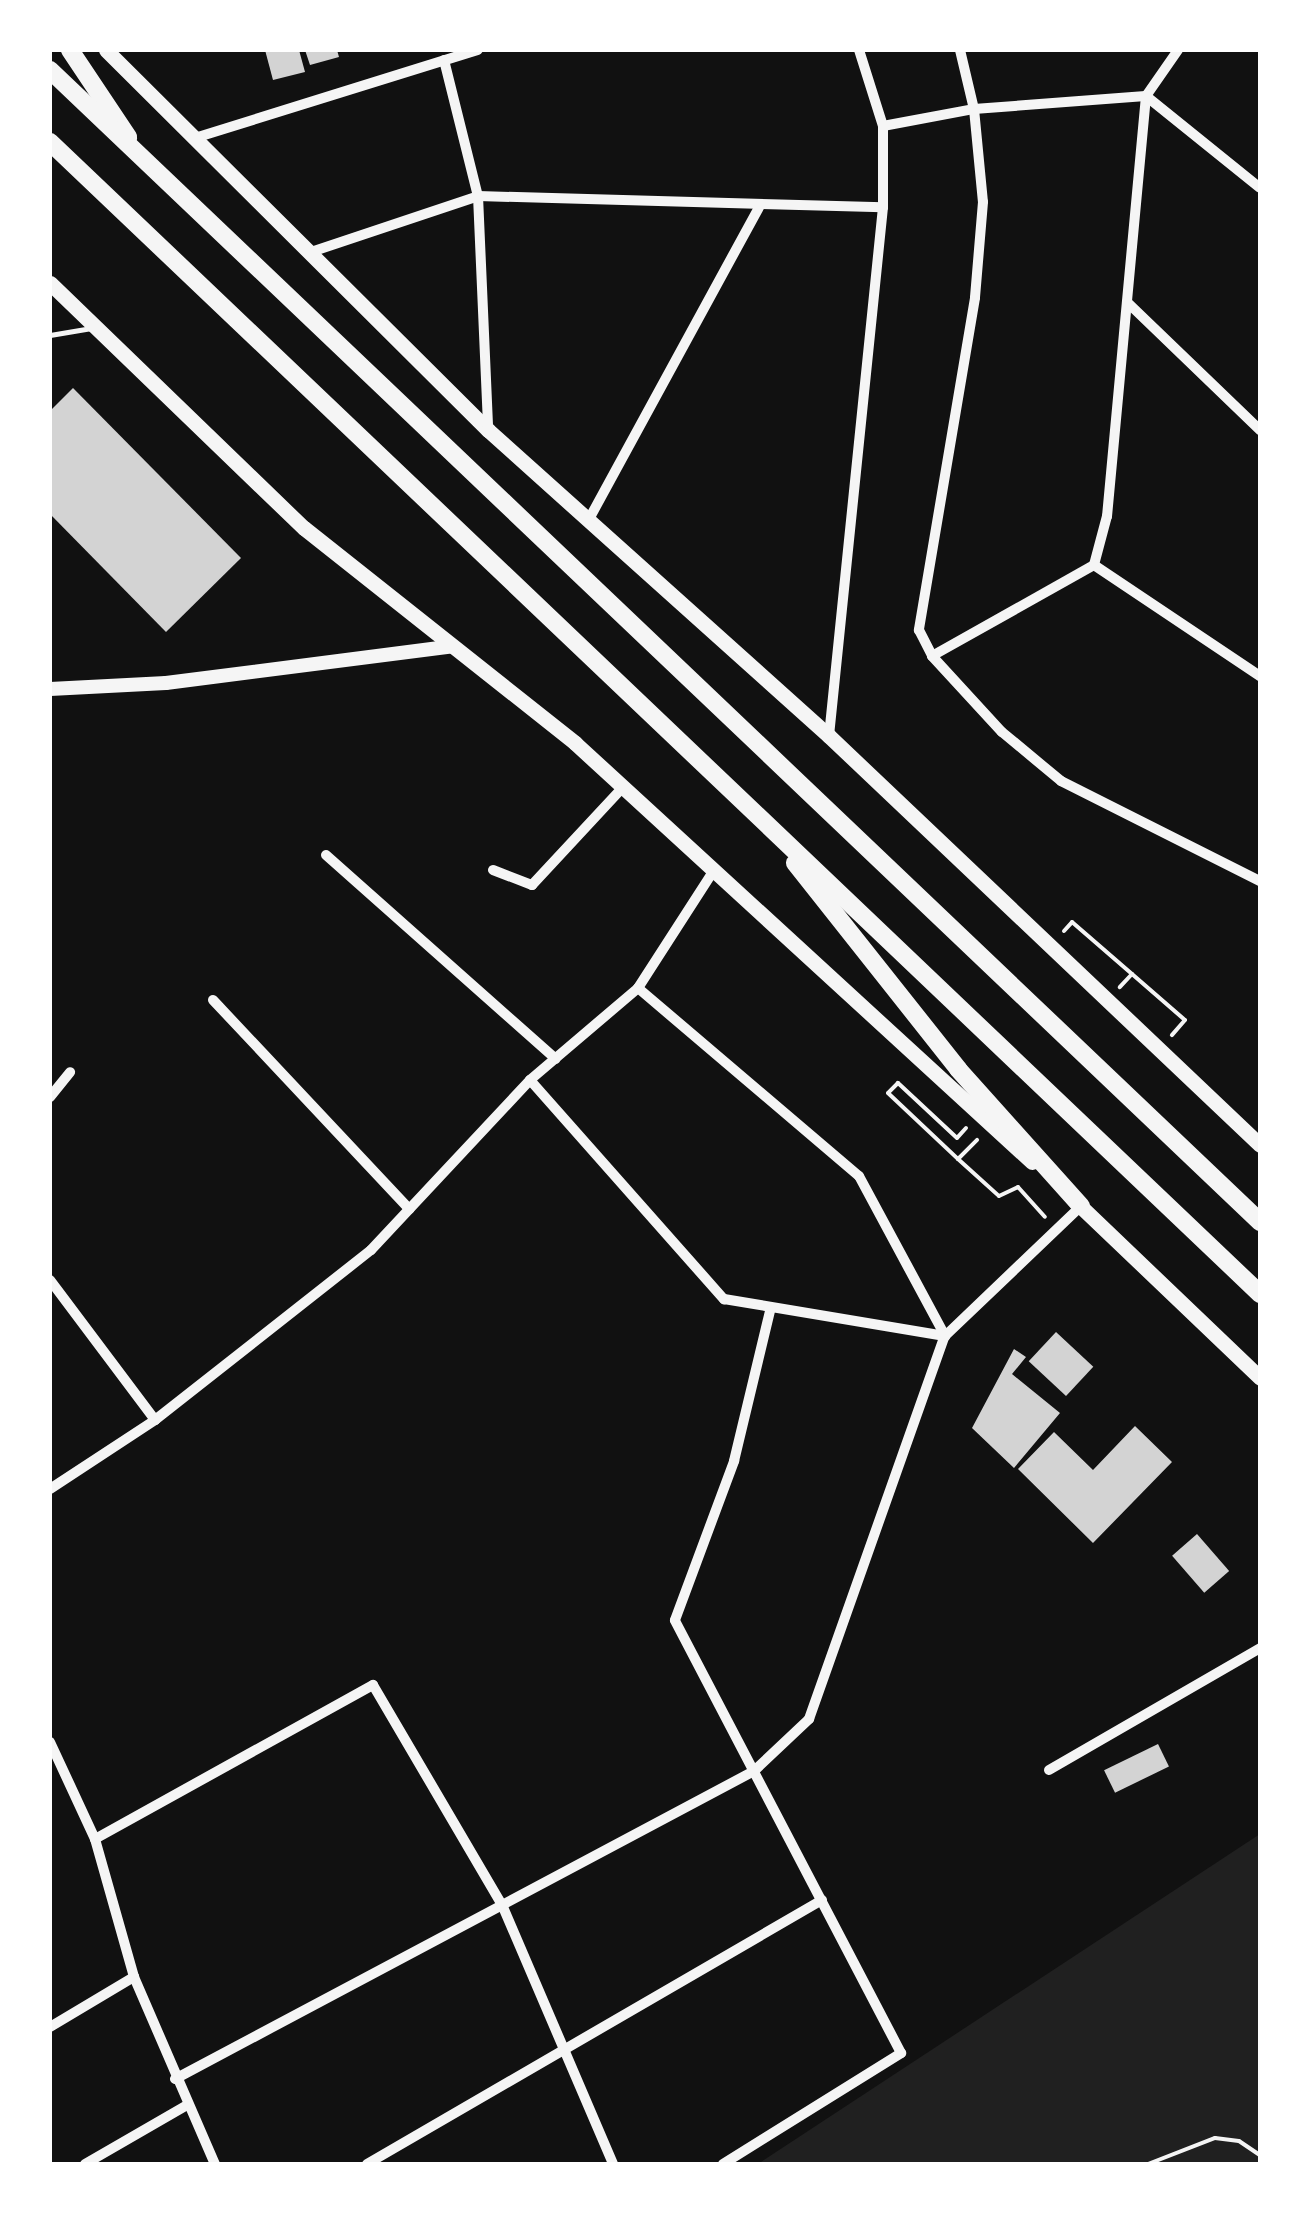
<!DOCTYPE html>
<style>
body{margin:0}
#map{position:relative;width:1310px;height:2214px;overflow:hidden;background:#111;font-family:Figtree,sans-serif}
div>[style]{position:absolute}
.green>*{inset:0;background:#202020}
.building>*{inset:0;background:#d3d3d3;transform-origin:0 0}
.path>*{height:4px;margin:-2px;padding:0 2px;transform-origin:2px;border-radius:2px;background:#f5f5f5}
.service>*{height:5px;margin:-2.5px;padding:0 2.5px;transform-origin:2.5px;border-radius:2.5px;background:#f5f5f5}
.minor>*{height:10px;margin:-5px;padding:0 5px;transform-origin:5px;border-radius:5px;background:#f5f5f5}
.secondary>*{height:14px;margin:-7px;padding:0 7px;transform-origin:7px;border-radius:7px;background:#f5f5f5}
.primary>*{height:15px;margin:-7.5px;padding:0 7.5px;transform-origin:7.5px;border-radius:7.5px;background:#f5f5f5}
.trunk>*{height:18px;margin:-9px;padding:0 9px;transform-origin:9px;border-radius:9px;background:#f5f5f5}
span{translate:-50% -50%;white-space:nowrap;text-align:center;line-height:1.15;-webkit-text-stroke:8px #fff;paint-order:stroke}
.frame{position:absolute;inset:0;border:52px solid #fff;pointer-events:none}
</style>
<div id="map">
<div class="green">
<div style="clip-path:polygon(1260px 1834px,1260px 2164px,758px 2164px)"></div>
</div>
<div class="building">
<div style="clip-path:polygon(265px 50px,299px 50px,305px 72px,273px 80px)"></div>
<div style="clip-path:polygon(305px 50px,337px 50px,339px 57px,310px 65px)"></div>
<div style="clip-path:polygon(73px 388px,241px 558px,166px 632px,50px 514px,50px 411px)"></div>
<div style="left:1056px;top:1332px;width:51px;height:40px;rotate:43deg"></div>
<div style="clip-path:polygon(1014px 1349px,1026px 1357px,1012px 1374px,1060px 1413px,1014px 1468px,972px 1428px)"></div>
<div style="clip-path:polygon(1135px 1426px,1172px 1462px,1093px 1543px,1018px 1469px,1054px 1432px,1093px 1470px)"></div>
<div style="left:1197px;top:1534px;width:49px;height:33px;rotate:49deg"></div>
<div style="left:1158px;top:1744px;width:25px;height:60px;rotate:64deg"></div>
</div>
<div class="path">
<div style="left:1064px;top:931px;width:12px;rotate:-48deg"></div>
<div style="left:1072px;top:922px;width:79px;rotate:40.9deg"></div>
<div style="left:1132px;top:974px;width:18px;rotate:133deg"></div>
<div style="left:1132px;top:974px;width:70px;rotate:41deg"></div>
<div style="left:1185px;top:1020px;width:20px;rotate:131deg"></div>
<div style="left:966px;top:1128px;width:13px;rotate:132deg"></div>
<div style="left:957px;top:1138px;width:81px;rotate:-137deg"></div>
<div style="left:898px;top:1083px;width:14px;rotate:135deg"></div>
<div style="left:888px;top:1093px;width:96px;rotate:43.3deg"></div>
<div style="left:958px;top:1159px;width:27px;rotate:-45deg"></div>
<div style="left:958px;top:1159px;width:55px;rotate:42.1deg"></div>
<div style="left:999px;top:1196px;width:21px;rotate:-25deg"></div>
<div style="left:1018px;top:1187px;width:40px;rotate:48deg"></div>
<div style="left:1148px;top:2164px;width:72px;rotate:-21.2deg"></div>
<div style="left:1215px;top:2138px;width:24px;rotate:7deg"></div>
<div style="left:1239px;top:2141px;width:25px;rotate:34deg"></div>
</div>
<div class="service">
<div style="left:50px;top:335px;width:42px;rotate:-9.7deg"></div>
</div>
<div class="minor">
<div style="left:960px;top:50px;width:61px;rotate:76.7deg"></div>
<div style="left:974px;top:109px;width:93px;rotate:84.5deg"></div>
<div style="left:983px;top:202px;width:96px;rotate:94.8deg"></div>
<div style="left:975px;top:298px;width:337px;rotate:99.6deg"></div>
<div style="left:919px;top:630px;width:29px;rotate:63deg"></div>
<div style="left:932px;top:656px;width:103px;rotate:47.4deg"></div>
<div style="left:1002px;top:732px;width:77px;rotate:39.7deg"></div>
<div style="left:1061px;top:781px;width:223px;rotate:26.7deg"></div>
<div style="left:1178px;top:50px;width:56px;rotate:124.8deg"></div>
<div style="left:1146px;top:96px;width:422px;rotate:95.3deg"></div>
<div style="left:1107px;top:516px;width:51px;rotate:104.9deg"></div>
<div style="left:1094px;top:565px;width:200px;rotate:33.8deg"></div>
<div style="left:444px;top:60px;width:140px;rotate:76deg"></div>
<div style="left:478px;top:196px;width:233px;rotate:87.5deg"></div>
<div style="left:883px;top:126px;width:93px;rotate:-10.6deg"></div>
<div style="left:974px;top:109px;width:172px;rotate:-4.3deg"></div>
<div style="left:1146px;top:96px;width:146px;rotate:38.9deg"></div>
<div style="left:198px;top:137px;width:293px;rotate:-17.3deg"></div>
<div style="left:311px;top:252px;width:176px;rotate:-18.5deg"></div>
<div style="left:478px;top:196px;width:405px;rotate:1.6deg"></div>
<div style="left:1127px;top:302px;width:185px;rotate:43.9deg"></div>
<div style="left:588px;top:521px;width:361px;rotate:-61.4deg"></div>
<div style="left:932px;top:656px;width:186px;rotate:-29.3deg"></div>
<div style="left:829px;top:736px;width:532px;rotate:-84.17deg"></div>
<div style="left:883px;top:207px;width:81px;rotate:-90deg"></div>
<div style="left:883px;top:126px;width:80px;rotate:-107.5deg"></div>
<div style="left:326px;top:855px;width:307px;rotate:41.6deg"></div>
<div style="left:493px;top:870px;width:42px;rotate:21deg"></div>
<div style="left:532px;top:885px;width:132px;rotate:-47.1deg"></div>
<div style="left:638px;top:988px;width:290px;rotate:40.4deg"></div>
<div style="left:859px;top:1176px;width:182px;rotate:61.7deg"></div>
<div style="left:213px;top:1000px;width:287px;rotate:46.8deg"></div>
<div style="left:530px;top:1080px;width:293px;rotate:48.5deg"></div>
<div style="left:724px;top:1299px;width:224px;rotate:9.5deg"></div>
<div style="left:50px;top:1097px;width:32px;rotate:-51deg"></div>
<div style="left:50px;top:1280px;width:175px;rotate:53.1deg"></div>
<div style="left:50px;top:1489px;width:126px;rotate:-33.3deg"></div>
<div style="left:155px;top:1420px;width:275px;rotate:-38.2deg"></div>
<div style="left:371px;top:1250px;width:233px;rotate:-46.9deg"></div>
<div style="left:530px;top:1080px;width:142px;rotate:-40.4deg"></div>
<div style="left:638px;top:988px;width:137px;rotate:-57.2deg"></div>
<div style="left:50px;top:1742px;width:107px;rotate:65.1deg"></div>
<div style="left:95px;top:1839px;width:143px;rotate:74.2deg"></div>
<div style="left:134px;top:1977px;width:204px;rotate:66.6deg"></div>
<div style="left:1049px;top:1770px;width:244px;rotate:-30deg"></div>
<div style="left:95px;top:1839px;width:318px;rotate:-29deg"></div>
<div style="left:373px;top:1685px;width:257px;rotate:59.6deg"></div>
<div style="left:503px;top:1907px;width:280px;rotate:66.8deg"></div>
<div style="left:50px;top:2027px;width:98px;rotate:-30.8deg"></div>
<div style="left:175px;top:2079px;width:656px;rotate:-28.01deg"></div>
<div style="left:754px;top:1771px;width:76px;rotate:-43.4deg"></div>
<div style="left:809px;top:1719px;width:406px;rotate:-70.5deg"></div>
<div style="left:945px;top:1336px;width:188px;rotate:-43.7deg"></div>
<div style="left:85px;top:2164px;width:118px;rotate:-30deg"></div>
<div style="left:367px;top:2164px;width:526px;rotate:-30.12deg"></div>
<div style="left:723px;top:2164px;width:210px;rotate:-31.9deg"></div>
<div style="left:901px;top:2053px;width:488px;rotate:-117.6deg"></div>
<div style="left:675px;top:1620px;width:170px;rotate:-69.6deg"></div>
<div style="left:734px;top:1461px;width:158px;rotate:-76.5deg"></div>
</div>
<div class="secondary">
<div style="left:50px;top:689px;width:116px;rotate:-3deg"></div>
<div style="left:166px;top:683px;width:289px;rotate:-7.3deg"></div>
</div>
<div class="primary">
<div style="left:106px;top:50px;width:539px;rotate:44.85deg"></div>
<div style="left:488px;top:430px;width:458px;rotate:41.9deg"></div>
<div style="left:829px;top:736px;width:594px;rotate:43.5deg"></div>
<div style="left:50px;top:283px;width:353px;rotate:44deg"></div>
<div style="left:304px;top:528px;width:346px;rotate:38.4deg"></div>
<div style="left:575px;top:743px;width:620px;rotate:42.52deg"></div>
<div style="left:1075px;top:1201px;width:256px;rotate:43.7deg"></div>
</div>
<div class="trunk">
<div style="left:70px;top:50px;width:105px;rotate:56.3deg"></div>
<div style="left:50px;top:70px;width:1671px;rotate:43.59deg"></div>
<div style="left:50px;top:142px;width:1671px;rotate:43.59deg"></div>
<div style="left:795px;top:863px;width:263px;rotate:51.6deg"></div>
<div style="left:958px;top:1069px;width:184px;rotate:48.1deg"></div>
</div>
<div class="frame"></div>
</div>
